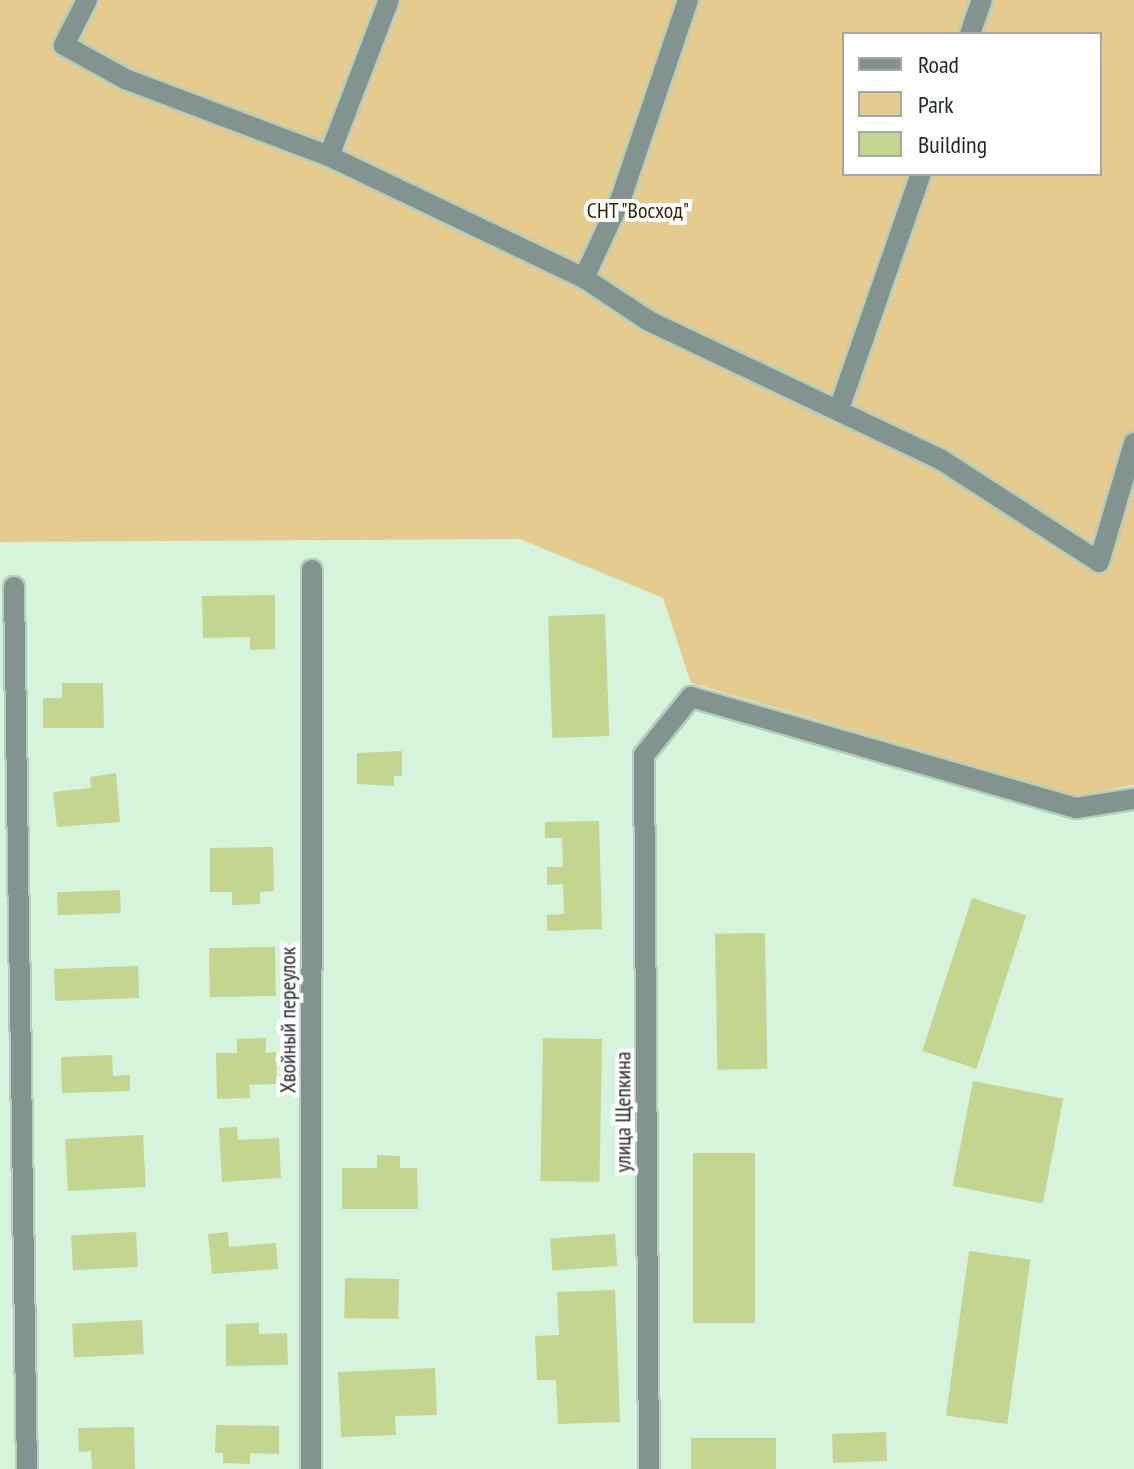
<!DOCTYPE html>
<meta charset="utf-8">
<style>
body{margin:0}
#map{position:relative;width:1134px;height:1469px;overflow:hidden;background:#d6f3dc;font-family:"PT Sans Narrow",sans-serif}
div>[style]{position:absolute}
.green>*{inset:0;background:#e5cc8e}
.building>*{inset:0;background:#c4d590;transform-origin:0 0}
.roads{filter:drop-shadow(2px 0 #b5ceba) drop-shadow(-2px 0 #b5ceba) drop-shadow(0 2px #b5ceba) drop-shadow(0 -2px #b5ceba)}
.minor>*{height:20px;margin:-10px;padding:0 10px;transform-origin:10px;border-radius:10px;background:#839390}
span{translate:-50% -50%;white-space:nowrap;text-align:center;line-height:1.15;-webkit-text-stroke:8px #fff;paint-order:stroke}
.park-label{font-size:22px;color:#342809}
.street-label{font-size:22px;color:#1d2820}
.legend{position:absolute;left:842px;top:32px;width:260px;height:144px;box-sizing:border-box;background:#fff;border:2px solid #a5a9a6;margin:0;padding:10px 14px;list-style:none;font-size:24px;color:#1d2820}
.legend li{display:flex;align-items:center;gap:16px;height:40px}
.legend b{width:40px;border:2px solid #a5a9a6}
</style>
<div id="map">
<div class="green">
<div style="clip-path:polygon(evenodd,0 0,1134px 0,1134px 785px,1076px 796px,691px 683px,663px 598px,520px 539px,0 542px,0 0,844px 34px,1100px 34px,1100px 174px,844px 174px,844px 34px)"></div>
</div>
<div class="building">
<div style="clip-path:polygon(275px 595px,275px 649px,250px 650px,250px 637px,203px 638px,202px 596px)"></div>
<div style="left:605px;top:614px;width:122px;height:57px;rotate:88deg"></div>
<div style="clip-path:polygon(62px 683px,103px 683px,104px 728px,43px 728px,43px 698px,62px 698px)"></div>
<div style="clip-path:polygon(402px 751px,402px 776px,394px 776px,394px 786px,357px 784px,357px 753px)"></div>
<div style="clip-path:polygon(116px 773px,120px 822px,57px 827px,53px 792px,91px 788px,90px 777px)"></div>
<div style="clip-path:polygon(599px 821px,602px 929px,547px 931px,547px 915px,564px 914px,563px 884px,547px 885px,547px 867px,563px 867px,562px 838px,545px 838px,545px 822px)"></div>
<div style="clip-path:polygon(273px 847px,274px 891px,260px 892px,260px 904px,232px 905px,232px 892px,210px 892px,210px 848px)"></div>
<div style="left:120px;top:890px;width:23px;height:63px;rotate:88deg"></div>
<div style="left:972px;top:898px;width:57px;height:161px;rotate:18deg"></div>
<div style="left:765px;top:933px;width:136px;height:50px;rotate:89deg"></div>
<div style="left:275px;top:947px;width:49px;height:66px;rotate:89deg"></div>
<div style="left:138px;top:966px;width:32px;height:84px;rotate:88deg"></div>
<div style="clip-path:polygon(266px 1038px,266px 1053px,276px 1052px,277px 1084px,249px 1085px,250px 1098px,217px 1099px,216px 1053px,237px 1053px,237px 1039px)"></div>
<div style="left:543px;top:1038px;width:59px;height:143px;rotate:1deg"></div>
<div style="clip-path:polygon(112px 1055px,113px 1076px,130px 1075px,130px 1091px,62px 1093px,61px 1057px)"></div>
<div style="left:973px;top:1081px;width:92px;height:107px;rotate:11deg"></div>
<div style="clip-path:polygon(237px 1127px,238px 1140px,279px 1138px,281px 1178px,222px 1182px,219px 1128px)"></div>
<div style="left:143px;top:1135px;width:52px;height:78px;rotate:87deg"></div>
<div style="left:693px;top:1153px;width:62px;height:170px"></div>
<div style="clip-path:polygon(377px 1155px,400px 1156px,400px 1168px,417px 1168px,418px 1209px,342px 1209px,342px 1168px,377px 1168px)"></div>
<div style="left:136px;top:1232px;width:35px;height:65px;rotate:87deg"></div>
<div style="clip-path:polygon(228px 1232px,229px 1247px,276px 1243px,278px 1269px,212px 1274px,208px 1234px)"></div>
<div style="left:615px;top:1234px;width:32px;height:65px;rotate:86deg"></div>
<div style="left:969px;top:1251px;width:62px;height:166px;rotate:8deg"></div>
<div style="left:345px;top:1278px;width:54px;height:40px;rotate:1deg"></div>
<div style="clip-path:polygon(615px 1290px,620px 1422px,558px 1424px,556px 1380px,537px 1380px,535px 1336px,559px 1335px,557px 1292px)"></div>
<div style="left:142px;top:1320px;width:34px;height:70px;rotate:87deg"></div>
<div style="clip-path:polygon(259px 1323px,259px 1334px,287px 1333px,288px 1365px,226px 1366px,226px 1324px)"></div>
<div style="clip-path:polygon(435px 1368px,437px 1415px,395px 1416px,396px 1435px,341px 1437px,338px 1372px)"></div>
<div style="clip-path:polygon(216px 1425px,279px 1426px,279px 1454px,250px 1453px,250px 1464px,223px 1463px,223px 1453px,215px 1453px)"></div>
<div style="clip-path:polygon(134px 1427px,135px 1469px,92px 1469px,91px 1451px,79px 1452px,78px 1428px)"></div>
<div style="left:886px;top:1432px;width:29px;height:54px;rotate:88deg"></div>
<div style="left:691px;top:1438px;width:85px;height:31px"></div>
</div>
<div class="roads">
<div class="minor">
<div style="left:87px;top:0;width:51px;rotate:117.1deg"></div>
<div style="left:64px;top:45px;width:70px;rotate:29.1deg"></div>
<div style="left:125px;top:79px;width:218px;rotate:20.7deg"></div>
<div style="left:329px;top:156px;width:283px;rotate:25.6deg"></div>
<div style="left:584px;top:278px;width:78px;rotate:33.5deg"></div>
<div style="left:649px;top:321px;width:322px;rotate:25.4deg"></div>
<div style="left:940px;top:459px;width:189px;rotate:32.9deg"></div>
<div style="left:1099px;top:562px;width:124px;rotate:-73.6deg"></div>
<div style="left:970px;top:34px;width:36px;rotate:-71deg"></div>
<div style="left:329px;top:156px;width:167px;rotate:-69deg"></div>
<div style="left:584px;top:278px;width:88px;rotate:-65.2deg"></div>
<div style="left:621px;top:198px;width:209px;rotate:-71.3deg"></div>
<div style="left:840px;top:406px;width:246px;rotate:-70.8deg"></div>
<div style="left:14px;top:587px;width:882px;rotate:89.16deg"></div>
<div style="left:311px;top:1469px;width:899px;rotate:-89.94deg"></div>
<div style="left:649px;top:1469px;width:714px;rotate:-90.4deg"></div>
<div style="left:644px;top:755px;width:75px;rotate:-51deg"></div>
<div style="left:691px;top:697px;width:401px;rotate:16.1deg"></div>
<div style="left:1076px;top:808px;width:59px;rotate:-8.8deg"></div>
</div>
</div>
<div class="park-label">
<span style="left:638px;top:211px">СНТ "Восход"</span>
</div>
<div class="street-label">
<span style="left:288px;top:1020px;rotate:-90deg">Хвойный переулок</span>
<span style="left:623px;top:1112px;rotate:-90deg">улица Щепкина</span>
</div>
<ul class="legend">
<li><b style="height:10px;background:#839390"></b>Road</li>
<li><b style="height:22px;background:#e5cc8e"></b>Park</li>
<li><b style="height:22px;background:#c4d590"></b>Building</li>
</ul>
</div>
